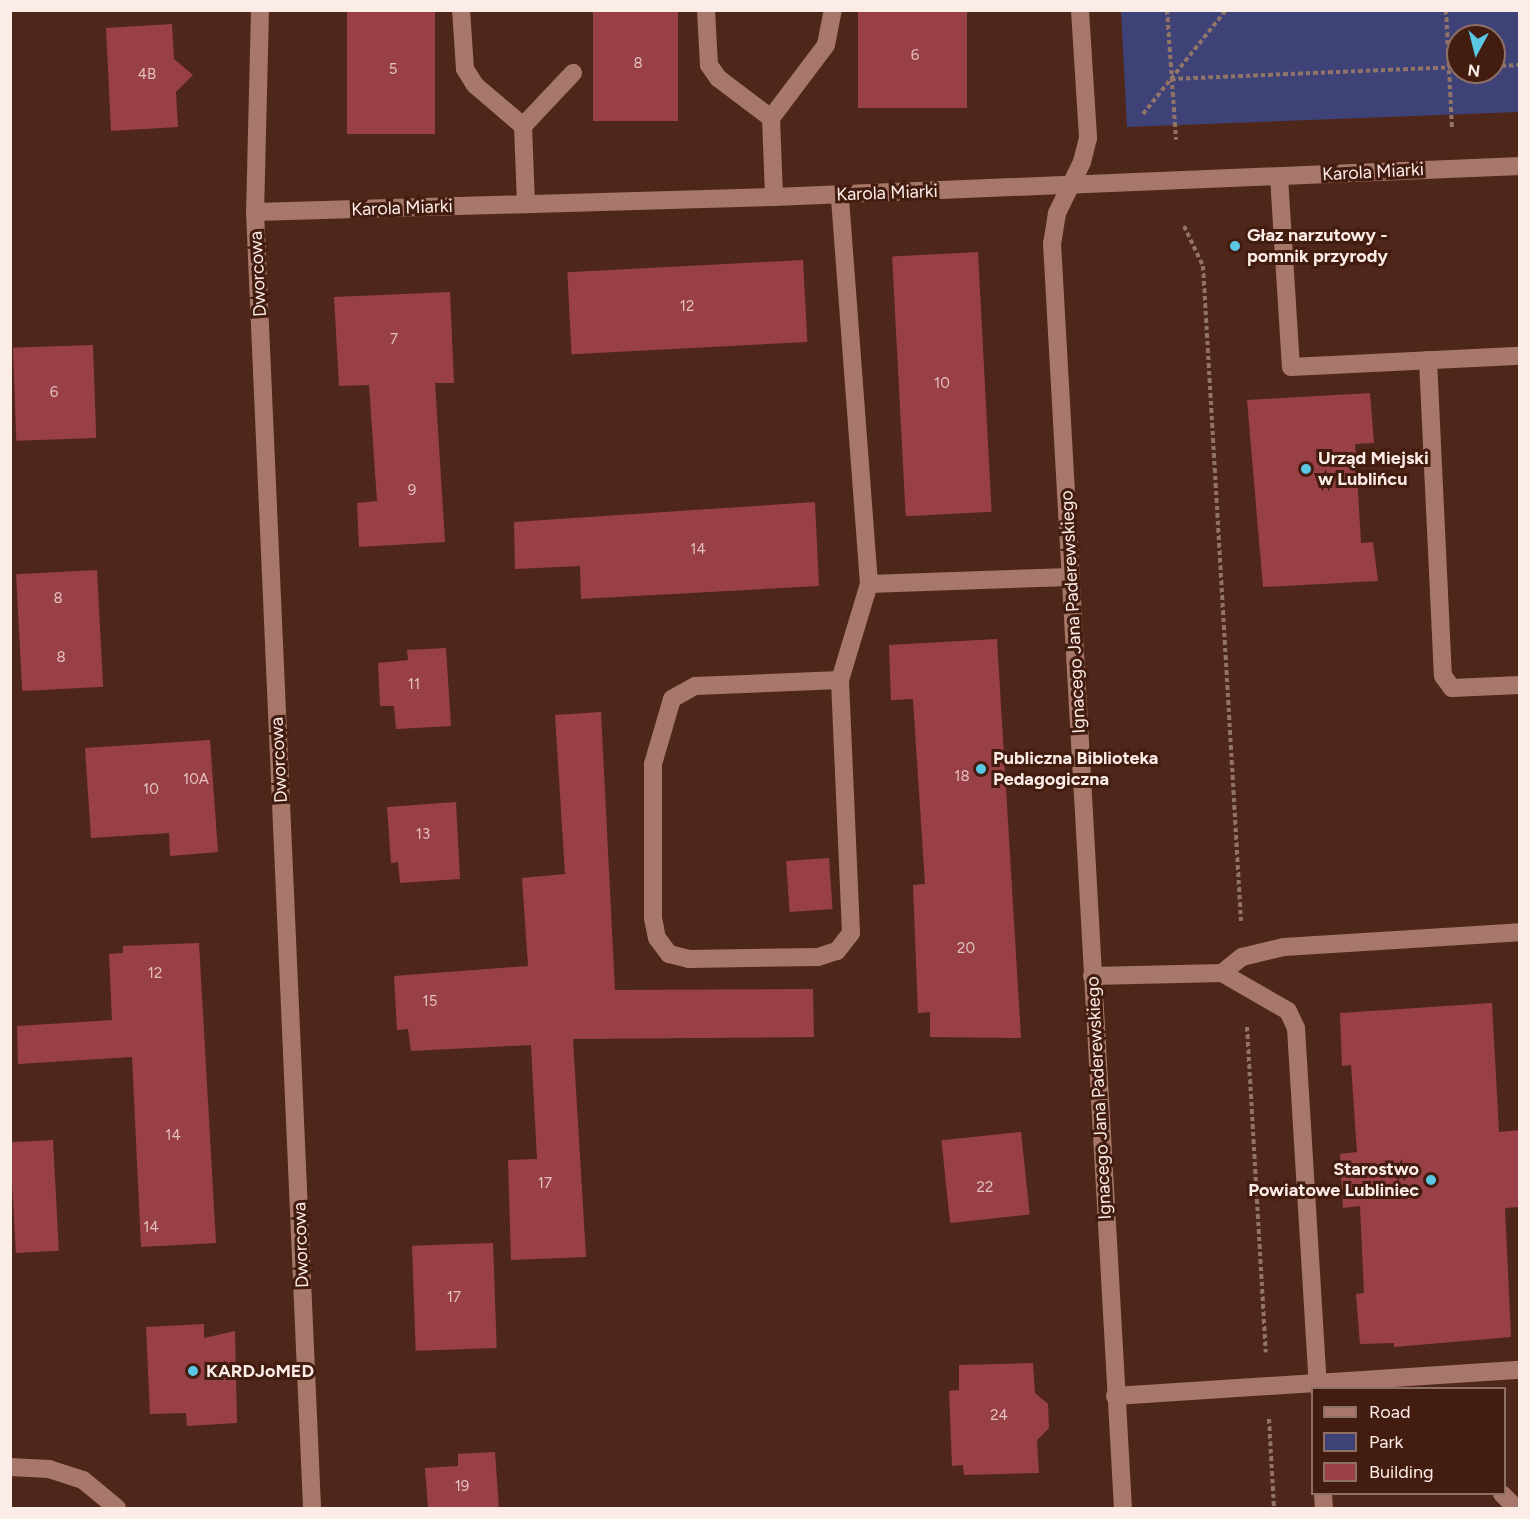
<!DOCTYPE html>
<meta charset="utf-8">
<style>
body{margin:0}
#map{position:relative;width:1530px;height:1519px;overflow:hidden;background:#4f271a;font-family:Figtree,sans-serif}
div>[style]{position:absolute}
.green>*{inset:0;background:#3e4276}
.building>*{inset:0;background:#994047;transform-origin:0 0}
.path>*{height:4px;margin-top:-2px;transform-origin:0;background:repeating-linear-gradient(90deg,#927369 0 4.5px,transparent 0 7.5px)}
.lane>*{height:18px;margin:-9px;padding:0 9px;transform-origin:9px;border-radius:9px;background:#a77869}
.street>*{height:18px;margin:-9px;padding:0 9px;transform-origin:9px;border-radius:9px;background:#a77869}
.secondary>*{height:18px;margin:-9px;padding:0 9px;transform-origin:9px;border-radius:9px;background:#a77869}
.dots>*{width:16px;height:16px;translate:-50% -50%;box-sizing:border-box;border:3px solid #431c10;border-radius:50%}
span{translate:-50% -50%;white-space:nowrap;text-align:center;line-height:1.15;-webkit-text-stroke:6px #431c10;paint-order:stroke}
.number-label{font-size:15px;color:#e3c1bf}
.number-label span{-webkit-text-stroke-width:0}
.street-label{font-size:18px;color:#fcece7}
.poi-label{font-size:18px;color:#fcece7;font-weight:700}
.left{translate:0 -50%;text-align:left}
.right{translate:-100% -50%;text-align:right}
.frame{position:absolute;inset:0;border:12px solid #fcece7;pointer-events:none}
.legend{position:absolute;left:1311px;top:1387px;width:195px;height:108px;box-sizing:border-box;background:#431c10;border:2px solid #8d6f66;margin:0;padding:8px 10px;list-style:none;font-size:18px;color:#fcece7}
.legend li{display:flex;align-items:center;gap:12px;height:30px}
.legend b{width:30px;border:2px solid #8d6f66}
.north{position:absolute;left:1446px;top:24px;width:60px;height:60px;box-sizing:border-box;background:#431c10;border:2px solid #8d6f66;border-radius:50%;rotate:187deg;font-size:16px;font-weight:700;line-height:24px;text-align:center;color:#fcece7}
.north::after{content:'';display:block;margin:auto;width:21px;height:27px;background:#5ac8e5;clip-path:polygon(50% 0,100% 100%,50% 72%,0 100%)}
</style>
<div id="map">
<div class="green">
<div style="clip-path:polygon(evenodd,1121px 11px,1519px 11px,1519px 112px,1127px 127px,1121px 11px,1458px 36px,1494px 36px,1494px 72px,1458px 72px,1458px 36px)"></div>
</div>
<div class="building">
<div style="left:347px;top:10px;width:88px;height:124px"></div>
<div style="left:593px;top:10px;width:85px;height:111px"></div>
<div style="left:858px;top:10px;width:109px;height:98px"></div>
<div style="clip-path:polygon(172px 24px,174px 59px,193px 75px,176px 92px,178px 127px,111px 131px,106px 28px)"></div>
<div style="left:978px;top:252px;width:260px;height:86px;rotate:87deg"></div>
<div style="left:803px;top:260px;width:82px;height:236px;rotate:87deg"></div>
<div style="clip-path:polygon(450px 292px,454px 383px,435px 383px,445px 542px,359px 547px,357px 503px,377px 501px,369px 385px,339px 386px,334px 297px)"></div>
<div style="left:93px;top:345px;width:93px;height:80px;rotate:88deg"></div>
<div style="clip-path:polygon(1370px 393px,1374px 443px,1355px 444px,1361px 543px,1373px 542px,1378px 581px,1263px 587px,1247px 400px)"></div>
<div style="clip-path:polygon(815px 502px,819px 586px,581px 599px,580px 566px,515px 569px,514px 522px)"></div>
<div style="left:97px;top:570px;width:117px;height:81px;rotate:87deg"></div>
<div style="clip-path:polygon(997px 639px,1021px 1038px,930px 1037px,930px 1012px,918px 1013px,913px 885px,925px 884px,913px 699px,891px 700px,889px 645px)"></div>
<div style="clip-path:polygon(446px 648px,451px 726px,396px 729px,394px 706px,380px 706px,378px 663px,408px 660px,407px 650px)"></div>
<div style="clip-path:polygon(601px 712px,615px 990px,813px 989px,814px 1037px,573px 1039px,586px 1257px,511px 1260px,508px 1160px,537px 1159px,531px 1045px,411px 1051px,408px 1029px,397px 1030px,394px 976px,528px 966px,522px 878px,565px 874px,555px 715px)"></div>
<div style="clip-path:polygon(210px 740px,218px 852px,170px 856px,169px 833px,91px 838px,85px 748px)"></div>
<div style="clip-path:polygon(456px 802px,460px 879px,400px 883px,398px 862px,391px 863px,387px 807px)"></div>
<div style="left:829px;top:858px;width:51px;height:43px;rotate:86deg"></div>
<div style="clip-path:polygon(199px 943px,216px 1243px,141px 1247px,132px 1057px,18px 1064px,17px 1026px,112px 1020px,109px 954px,123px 953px,123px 946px)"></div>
<div style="clip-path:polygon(1492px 1003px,1499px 1132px,1520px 1130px,1520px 1207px,1505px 1208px,1511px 1337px,1394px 1347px,1394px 1343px,1360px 1344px,1356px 1294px,1364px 1293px,1360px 1206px,1343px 1208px,1340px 1154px,1357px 1152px,1351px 1065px,1342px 1066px,1340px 1013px)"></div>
<div style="left:1021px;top:1132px;width:83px;height:80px;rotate:84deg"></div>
<div style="left:53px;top:1140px;width:111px;height:43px;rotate:87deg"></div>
<div style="left:493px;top:1243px;width:105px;height:81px;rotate:88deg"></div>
<div style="clip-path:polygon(204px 1324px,204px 1338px,235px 1331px,237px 1423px,187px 1426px,186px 1413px,150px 1414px,146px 1327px)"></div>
<div style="clip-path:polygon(1033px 1363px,1035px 1393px,1048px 1404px,1049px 1428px,1037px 1440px,1039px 1473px,964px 1475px,963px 1465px,952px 1466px,949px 1391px,959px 1390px,959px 1365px)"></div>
<div style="clip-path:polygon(495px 1452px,499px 1509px,428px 1507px,425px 1468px,458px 1466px,458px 1454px)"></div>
</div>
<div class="path">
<div style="left:1167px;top:10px;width:130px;rotate:86deg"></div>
<div style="left:1446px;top:10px;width:119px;rotate:87.1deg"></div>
<div style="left:1494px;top:66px;width:26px;rotate:-2deg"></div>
<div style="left:1171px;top:79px;width:287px;rotate:-2.4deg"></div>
<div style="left:1143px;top:114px;width:133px;rotate:-51.4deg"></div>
<div style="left:1184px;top:226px;width:44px;rotate:64.6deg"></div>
<div style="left:1203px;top:266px;width:656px;rotate:86.68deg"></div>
<div style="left:1247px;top:1027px;width:326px;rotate:86.7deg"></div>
<div style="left:1269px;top:1419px;width:89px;rotate:86.8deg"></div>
</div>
<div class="lane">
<div style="left:1279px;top:177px;width:190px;rotate:86.4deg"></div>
<div style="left:1291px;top:367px;width:229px;rotate:-2.8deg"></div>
<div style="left:1428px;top:360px;width:316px;rotate:87.3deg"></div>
<div style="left:1443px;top:676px;width:15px;rotate:53deg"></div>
<div style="left:1452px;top:688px;width:68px;rotate:-2.5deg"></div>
<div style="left:869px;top:584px;width:202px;rotate:-2deg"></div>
<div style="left:840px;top:680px;width:145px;rotate:177.6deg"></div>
<div style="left:695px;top:686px;width:26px;rotate:151deg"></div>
<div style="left:672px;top:699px;width:68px;rotate:106.3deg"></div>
<div style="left:653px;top:764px;width:154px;rotate:90deg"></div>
<div style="left:653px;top:918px;width:20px;rotate:79deg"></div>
<div style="left:657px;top:938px;width:20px;rotate:53deg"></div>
<div style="left:669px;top:954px;width:21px;rotate:14deg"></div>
<div style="left:689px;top:959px;width:129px;rotate:-0.9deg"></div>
<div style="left:818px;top:957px;width:20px;rotate:-18deg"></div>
<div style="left:837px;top:951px;width:23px;rotate:-52deg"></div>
<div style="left:851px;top:933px;width:253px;rotate:-92.5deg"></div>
<div style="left:840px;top:680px;width:100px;rotate:-73.2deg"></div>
<div style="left:869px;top:584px;width:390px;rotate:-94.3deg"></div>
<div style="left:1222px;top:973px;width:26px;rotate:-39deg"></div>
<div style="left:1242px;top:957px;width:43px;rotate:-13.4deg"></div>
<div style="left:1284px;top:947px;width:236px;rotate:-3.6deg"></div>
<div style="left:1092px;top:976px;width:130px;rotate:-1.3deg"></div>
<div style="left:1222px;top:973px;width:76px;rotate:29.9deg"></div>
<div style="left:1288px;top:1011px;width:19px;rotate:65deg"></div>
<div style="left:1296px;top:1028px;width:361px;rotate:86.5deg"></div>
<div style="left:1115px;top:1396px;width:406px;rotate:-3.7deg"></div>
<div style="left:10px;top:1467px;width:39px;rotate:3deg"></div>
<div style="left:49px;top:1469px;width:36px;rotate:18deg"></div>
<div style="left:83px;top:1480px;width:44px;rotate:39.5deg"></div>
<div style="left:1323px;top:1494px;width:14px;rotate:86deg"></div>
<div style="left:1502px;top:1494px;width:20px;rotate:45deg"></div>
</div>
<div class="street">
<div style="left:260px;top:10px;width:202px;rotate:91.4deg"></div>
<div style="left:255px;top:212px;width:1297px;rotate:87.48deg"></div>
<div style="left:461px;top:10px;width:59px;rotate:86.1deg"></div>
<div style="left:465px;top:69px;width:19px;rotate:58deg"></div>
<div style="left:475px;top:85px;width:63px;rotate:40.5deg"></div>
<div style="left:523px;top:126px;width:78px;rotate:87.8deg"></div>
<div style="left:706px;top:10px;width:55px;rotate:86.9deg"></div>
<div style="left:709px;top:65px;width:16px;rotate:55deg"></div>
<div style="left:718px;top:78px;width:66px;rotate:37deg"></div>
<div style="left:771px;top:118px;width:79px;rotate:87.8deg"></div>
<div style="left:771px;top:118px;width:91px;rotate:-53deg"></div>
<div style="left:826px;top:45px;width:36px;rotate:-79deg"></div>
<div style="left:523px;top:126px;width:73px;rotate:-46.7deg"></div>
<div style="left:255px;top:212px;width:519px;rotate:-1.66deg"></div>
<div style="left:774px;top:197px;width:747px;rotate:-2.38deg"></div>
</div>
<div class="secondary">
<div style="left:1080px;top:10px;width:128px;rotate:86.4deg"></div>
<div style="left:1088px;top:138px;width:25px;rotate:104deg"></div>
<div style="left:1082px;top:162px;width:57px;rotate:116.1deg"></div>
<div style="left:1057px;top:213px;width:30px;rotate:99deg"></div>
<div style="left:1052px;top:243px;width:1267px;rotate:86.79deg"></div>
</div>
<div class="dots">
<div style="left:1235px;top:246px;background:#5ac8e5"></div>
<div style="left:1306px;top:469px;background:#5ac8e5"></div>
<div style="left:981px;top:769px;background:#5ac8e5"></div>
<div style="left:1431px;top:1180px;background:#5ac8e5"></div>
<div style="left:193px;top:1371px;background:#5ac8e5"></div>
</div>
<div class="number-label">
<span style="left:915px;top:56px">6</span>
<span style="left:638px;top:64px">8</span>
<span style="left:393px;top:70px">5</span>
<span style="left:147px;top:75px">4B</span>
<span style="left:687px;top:307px">12</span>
<span style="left:394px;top:340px">7</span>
<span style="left:942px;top:384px">10</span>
<span style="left:54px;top:393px">6</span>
<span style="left:412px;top:491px">9</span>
<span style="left:698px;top:550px">14</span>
<span style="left:58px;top:599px">8</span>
<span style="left:61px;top:658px">8</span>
<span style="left:414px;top:685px">11</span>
<span style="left:962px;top:777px">18</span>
<span style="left:196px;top:780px">10A</span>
<span style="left:151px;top:790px">10</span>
<span style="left:423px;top:835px">13</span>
<span style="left:966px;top:949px">20</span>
<span style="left:155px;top:974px">12</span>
<span style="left:430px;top:1002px">15</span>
<span style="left:173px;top:1136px">14</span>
<span style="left:545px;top:1184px">17</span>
<span style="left:985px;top:1188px">22</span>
<span style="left:151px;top:1228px">14</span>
<span style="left:454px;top:1298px">17</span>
<span style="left:999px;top:1416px">24</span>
<span style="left:462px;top:1487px">19</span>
</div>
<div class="street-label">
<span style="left:1373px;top:172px;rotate:-3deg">Karola Miarki</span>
<span style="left:887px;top:193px;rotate:-2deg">Karola Miarki</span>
<span style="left:402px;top:208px;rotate:-2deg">Karola Miarki</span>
<span style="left:258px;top:274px;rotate:-93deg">Dworcowa</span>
<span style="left:1073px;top:612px;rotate:-93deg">Ignacego Jana Paderewskiego</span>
<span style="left:279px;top:760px;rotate:-93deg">Dworcowa</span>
<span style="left:1099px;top:1098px;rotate:-93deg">Ignacego Jana Paderewskiego</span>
<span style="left:301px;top:1245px;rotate:-92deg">Dworcowa</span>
</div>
<div class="poi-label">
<span class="left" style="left:1247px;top:246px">Głaz narzutowy -<br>pomnik przyrody</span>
<span class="left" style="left:1318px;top:469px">Urząd Miejski<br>w Lublińcu</span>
<span class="left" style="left:993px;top:769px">Publiczna Biblioteka<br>Pedagogiczna</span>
<span class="right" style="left:1419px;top:1180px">Starostwo<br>Powiatowe Lubliniec</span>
<span class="left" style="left:206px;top:1371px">KARDJoMED</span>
</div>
<div class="frame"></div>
<ul class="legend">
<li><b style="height:8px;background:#a77869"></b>Road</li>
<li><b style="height:16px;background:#3e4276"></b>Park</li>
<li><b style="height:16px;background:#994047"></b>Building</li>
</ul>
<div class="north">N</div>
</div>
